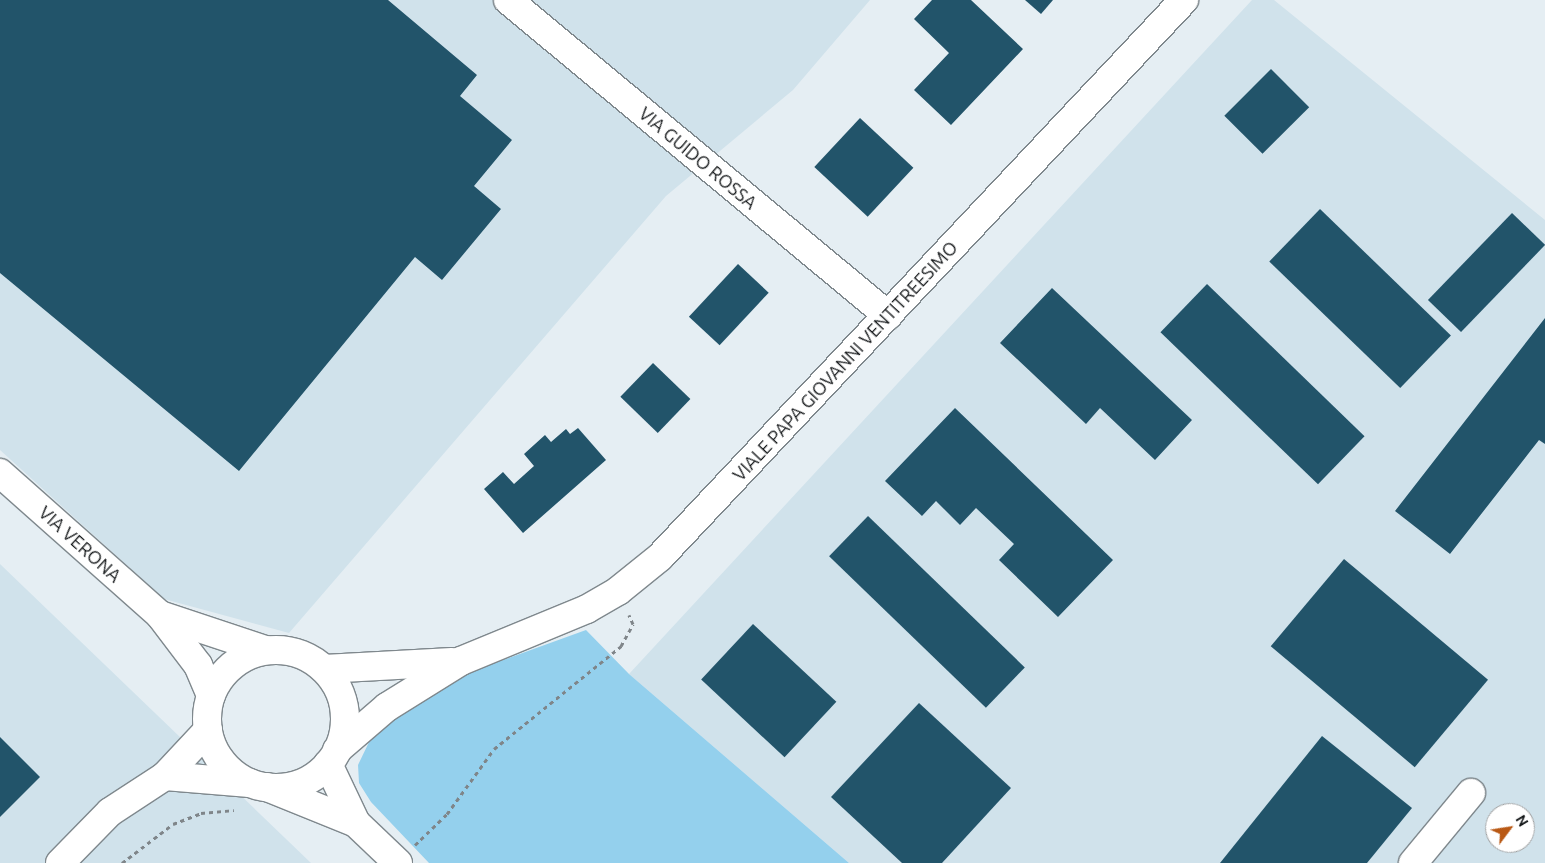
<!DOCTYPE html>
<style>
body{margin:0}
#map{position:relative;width:1545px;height:863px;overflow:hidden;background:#e5eef3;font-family:Ubuntu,sans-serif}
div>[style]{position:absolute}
.built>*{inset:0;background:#d0e2eb}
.green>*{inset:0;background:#94d0ed}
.building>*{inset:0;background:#22546a;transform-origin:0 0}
.path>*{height:3px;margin-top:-1.5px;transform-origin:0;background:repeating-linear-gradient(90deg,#7f8589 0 4px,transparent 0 8px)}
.roads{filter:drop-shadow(1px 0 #7f888d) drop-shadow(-1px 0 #7f888d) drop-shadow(0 1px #7f888d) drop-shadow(0 -1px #7f888d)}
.minor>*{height:28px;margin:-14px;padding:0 14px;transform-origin:14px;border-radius:14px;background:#fff}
.tertiary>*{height:28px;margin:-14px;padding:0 14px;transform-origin:14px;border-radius:14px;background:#fff}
.tertiary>.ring{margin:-14px;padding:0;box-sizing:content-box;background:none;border:28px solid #fff;border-radius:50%}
span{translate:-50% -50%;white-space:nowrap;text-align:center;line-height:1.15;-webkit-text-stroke:5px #fff;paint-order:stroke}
.street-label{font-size:18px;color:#131618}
.north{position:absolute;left:1485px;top:803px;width:50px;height:50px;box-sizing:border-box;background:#fff;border:1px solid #a1a2a3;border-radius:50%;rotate:59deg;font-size:14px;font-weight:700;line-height:20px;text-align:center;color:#131618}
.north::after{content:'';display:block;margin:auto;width:18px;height:22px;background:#b95915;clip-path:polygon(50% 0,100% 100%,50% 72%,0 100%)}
</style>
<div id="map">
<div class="built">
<div style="clip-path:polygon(0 0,870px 0,793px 90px,666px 196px,289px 633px,164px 599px,0 450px)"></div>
<div style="clip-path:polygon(evenodd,1252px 0,1274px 0,1545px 220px,1545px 863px,849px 863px,629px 674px,1252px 0,1495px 813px,1525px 813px,1525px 843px,1495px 843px,1495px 813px)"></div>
<div style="clip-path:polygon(0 564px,311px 863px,0 863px)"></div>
</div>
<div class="green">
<div style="clip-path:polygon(586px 630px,629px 674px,849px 863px,429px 863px,371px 802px,359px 783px,358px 765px,370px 740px,413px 703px,453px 678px)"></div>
</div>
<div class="building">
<div style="clip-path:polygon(0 0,388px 0,477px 75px,460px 96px,512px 140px,474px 186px,501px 209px,442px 280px,415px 257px,239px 471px,0 273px)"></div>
<div style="clip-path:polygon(932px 0,971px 0,1023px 49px,951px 125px,914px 90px,949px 53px,914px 19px)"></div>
<div style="clip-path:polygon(1025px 0,1053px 0,1041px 14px)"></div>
<div style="left:1271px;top:69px;width:54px;height:66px;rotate:45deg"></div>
<div style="left:860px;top:118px;width:73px;height:67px;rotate:43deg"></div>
<div style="left:1320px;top:209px;width:182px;height:73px;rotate:44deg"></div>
<div style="left:1512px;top:213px;width:46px;height:121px;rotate:44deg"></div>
<div style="left:738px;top:264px;width:42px;height:72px;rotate:43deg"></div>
<div style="left:1207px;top:284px;width:219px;height:67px;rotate:44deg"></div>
<div style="clip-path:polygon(1052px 288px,1192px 420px,1155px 460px,1100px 408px,1086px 424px,1000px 343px)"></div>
<div style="clip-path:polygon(1545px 318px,1545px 444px,1539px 440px,1450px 554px,1395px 511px)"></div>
<div style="left:653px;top:363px;width:52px;height:47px;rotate:44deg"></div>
<div style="clip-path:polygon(955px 408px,1113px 560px,1058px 617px,999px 560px,1014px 544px,976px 508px,960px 525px,936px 501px,922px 516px,885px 481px)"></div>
<div style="clip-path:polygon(578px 428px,606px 460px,523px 533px,484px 489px,503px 472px,514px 484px,534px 466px,524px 454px,545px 435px,551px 442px,566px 429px,570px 434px)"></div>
<div style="left:868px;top:516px;width:218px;height:56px;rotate:44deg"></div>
<div style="left:1344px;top:559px;width:188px;height:114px;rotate:40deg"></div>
<div style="left:753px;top:624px;width:114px;height:76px;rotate:43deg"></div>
<div style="clip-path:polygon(919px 703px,1011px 788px,942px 863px,902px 863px,831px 797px)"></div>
<div style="clip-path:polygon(1322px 736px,1412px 808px,1367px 863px,1220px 863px)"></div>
<div style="clip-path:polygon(0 737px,40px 777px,0 817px)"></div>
</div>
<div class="path">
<div style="left:415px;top:845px;width:45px;rotate:-44.1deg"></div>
<div style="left:447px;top:814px;width:80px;rotate:-54.1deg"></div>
<div style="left:494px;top:749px;width:164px;rotate:-39deg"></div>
<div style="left:621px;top:646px;width:25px;rotate:-61deg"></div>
<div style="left:633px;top:624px;width:10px;rotate:-114deg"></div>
<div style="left:122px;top:863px;width:64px;rotate:-37.4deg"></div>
<div style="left:173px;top:824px;width:30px;rotate:-21deg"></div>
<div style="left:201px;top:813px;width:33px;rotate:-5deg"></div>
</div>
<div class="roads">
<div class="minor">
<div style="left:508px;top:0;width:494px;rotate:39.7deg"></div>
<div style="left:328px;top:764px;width:65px;rotate:64.6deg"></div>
<div style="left:356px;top:823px;width:58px;rotate:43.6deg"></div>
<div style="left:165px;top:776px;width:85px;rotate:4.7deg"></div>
<div style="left:267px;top:787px;width:96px;rotate:22deg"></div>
<div style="left:60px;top:863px;width:71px;rotate:-45.6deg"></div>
<div style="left:110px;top:812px;width:66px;rotate:-33.2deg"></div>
<div style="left:165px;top:776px;width:63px;rotate:-46.9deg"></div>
<div style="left:1413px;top:863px;width:91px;rotate:-50.4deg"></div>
</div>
<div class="tertiary">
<div style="left:0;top:473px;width:214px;rotate:41.6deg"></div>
<div style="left:160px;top:615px;width:63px;rotate:52.8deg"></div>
<div style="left:198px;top:665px;width:33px;rotate:67deg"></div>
<div style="left:160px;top:615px;width:111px;rotate:18.4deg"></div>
<div class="ring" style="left:207px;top:650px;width:110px;height:110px"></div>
<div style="left:324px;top:669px;width:128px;rotate:-3.1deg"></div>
<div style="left:337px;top:750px;width:66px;rotate:-40.7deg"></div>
<div style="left:387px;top:707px;width:87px;rotate:-31.9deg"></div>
<div style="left:461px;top:661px;width:136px;rotate:-22.4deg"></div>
<div style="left:587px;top:609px;width:36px;rotate:-30deg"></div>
<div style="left:618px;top:591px;width:54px;rotate:-39deg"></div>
<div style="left:660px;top:557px;width:765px;rotate:-46.75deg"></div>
</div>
</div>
<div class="street-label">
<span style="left:698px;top:158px;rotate:40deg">VIA GUIDO ROSSA</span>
<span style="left:845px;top:361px;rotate:-47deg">VIALE PAPA GIOVANNI VENTITREESIMO</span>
<span style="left:80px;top:544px;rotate:42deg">VIA VERONA</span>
</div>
<div class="north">N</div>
</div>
